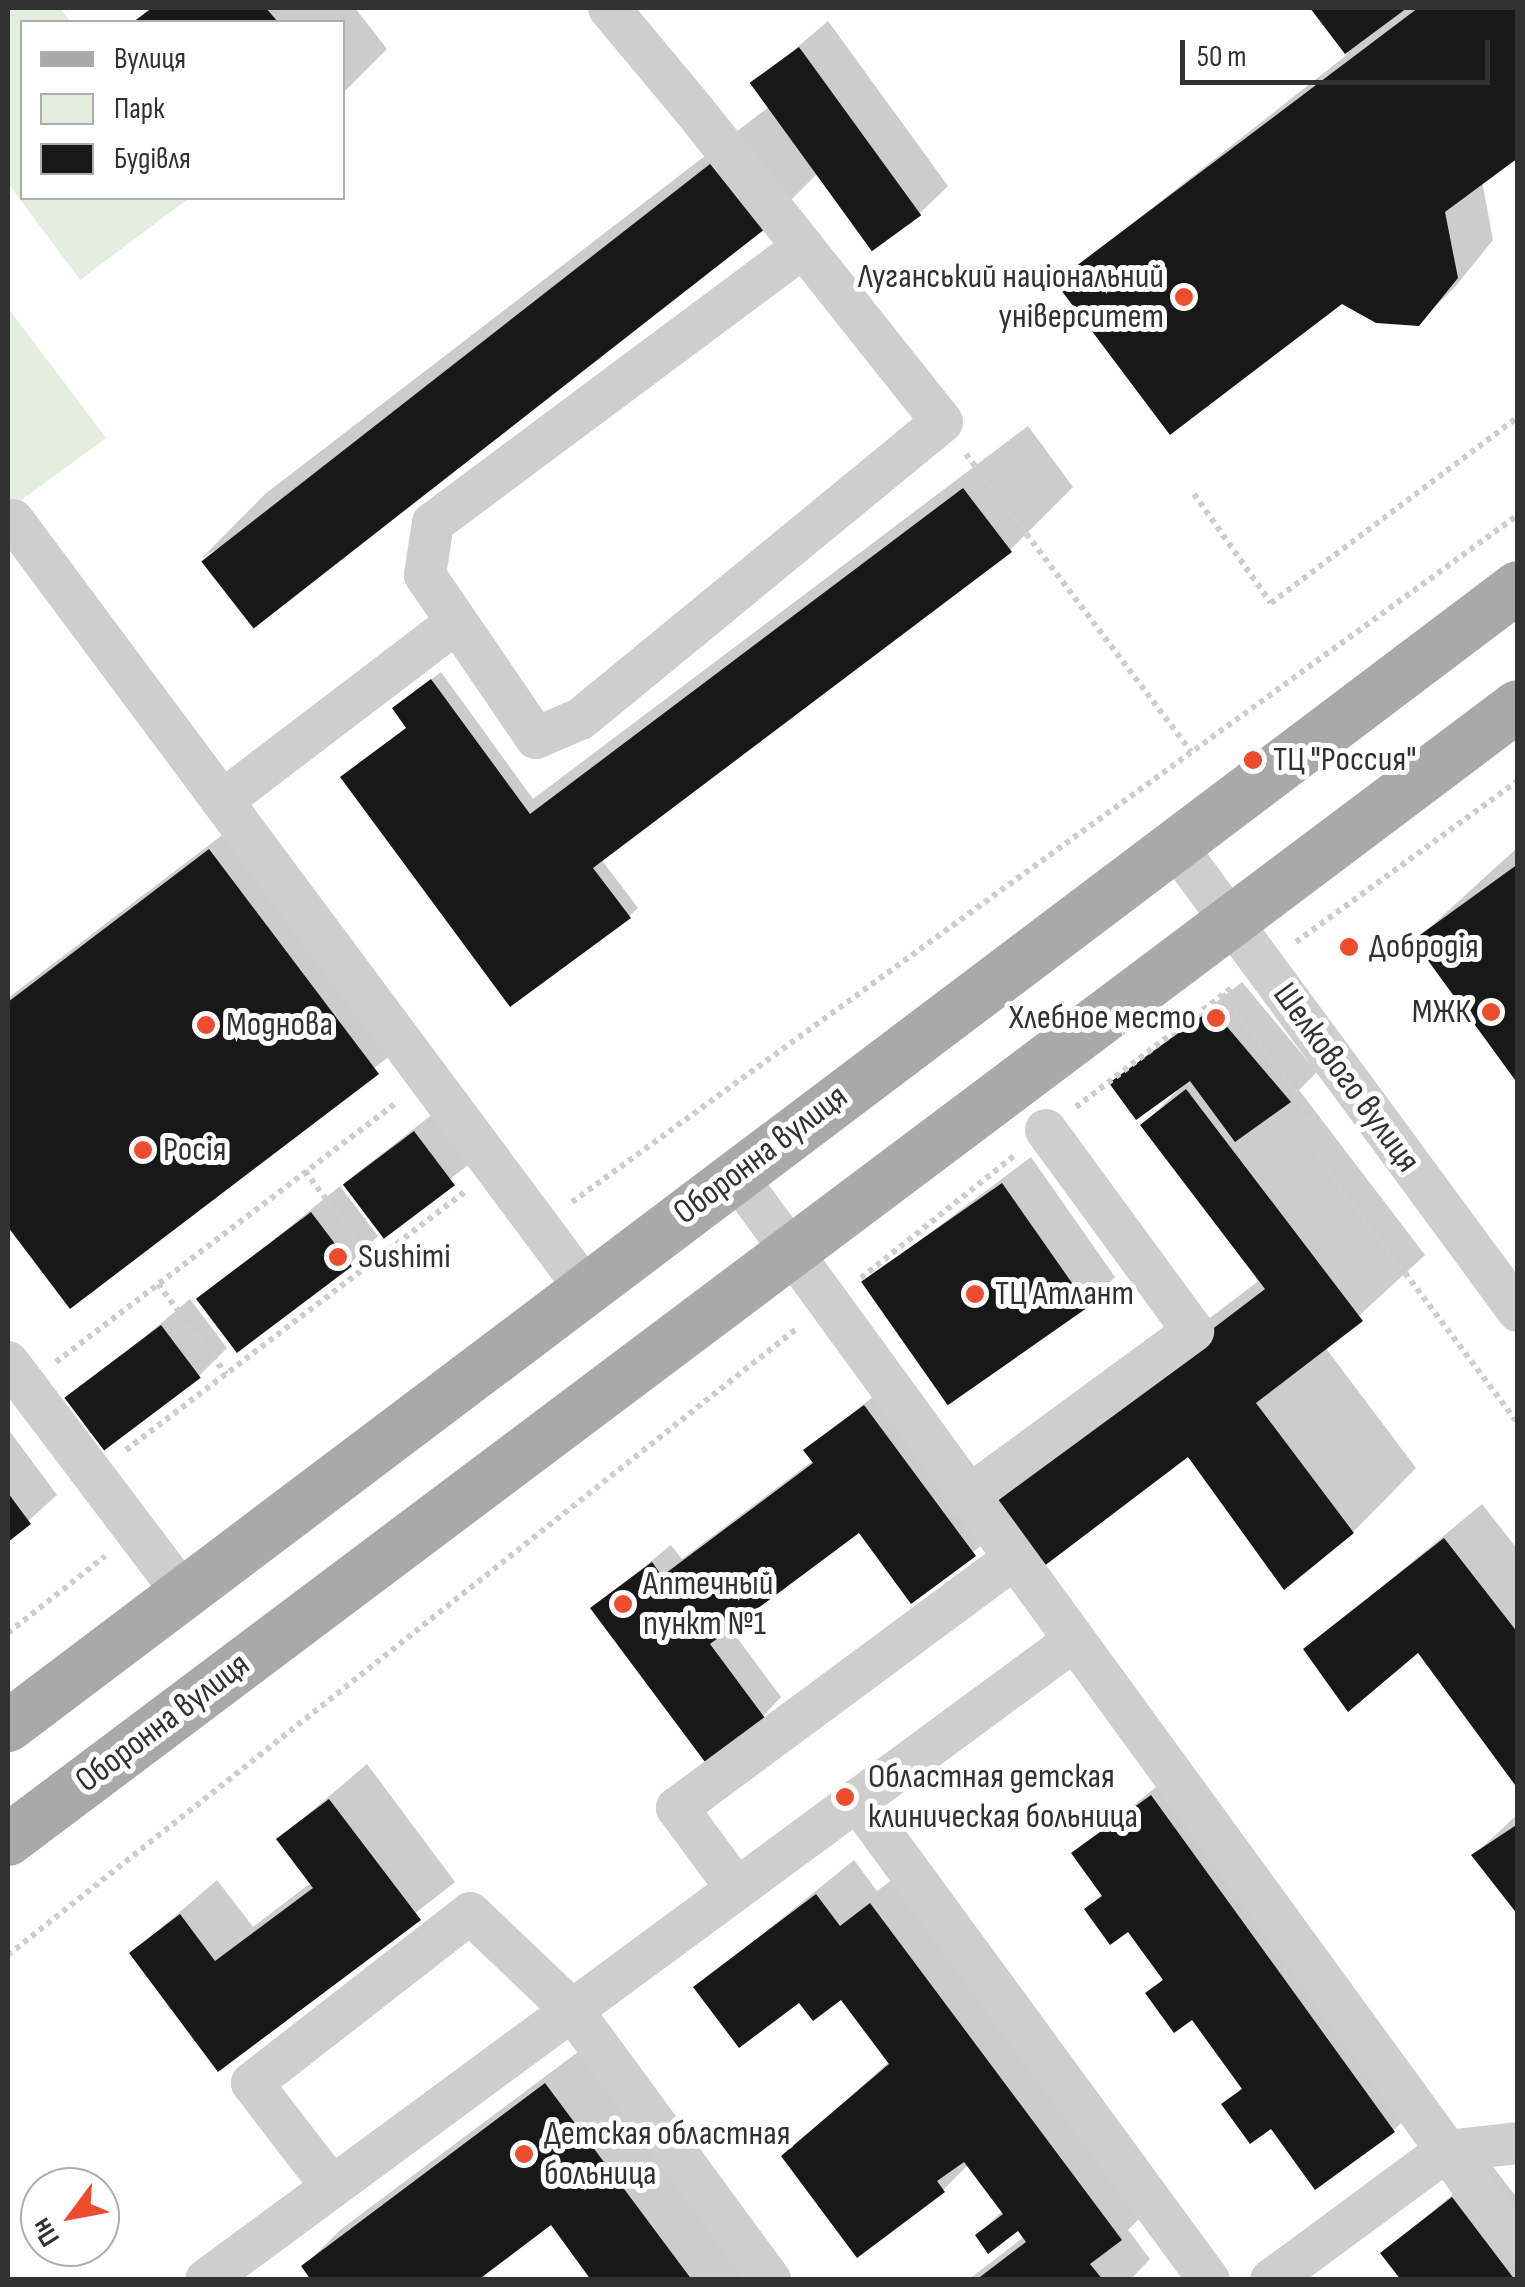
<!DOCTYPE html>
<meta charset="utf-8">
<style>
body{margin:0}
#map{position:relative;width:1525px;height:2287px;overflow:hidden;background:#fff;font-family:"Sofia Sans Condensed",sans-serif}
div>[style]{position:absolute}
.green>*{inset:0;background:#e3eede}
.shadow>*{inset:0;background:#0003;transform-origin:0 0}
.building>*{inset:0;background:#181818;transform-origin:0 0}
.path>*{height:6px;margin-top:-3px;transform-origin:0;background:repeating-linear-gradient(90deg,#cecece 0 5px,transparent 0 10px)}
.minor>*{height:42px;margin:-21px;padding:0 21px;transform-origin:21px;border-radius:21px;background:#cecece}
.major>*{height:52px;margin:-26px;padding:0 26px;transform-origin:26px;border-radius:26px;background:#a9a9a9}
.dots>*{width:28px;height:28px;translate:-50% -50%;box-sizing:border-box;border:5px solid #fff;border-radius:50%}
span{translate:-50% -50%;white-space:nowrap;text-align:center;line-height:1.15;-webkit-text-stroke:10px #fff;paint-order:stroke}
.poi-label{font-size:35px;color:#313131}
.right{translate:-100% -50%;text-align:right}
.left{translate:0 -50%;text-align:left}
.street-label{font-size:35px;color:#313131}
.frame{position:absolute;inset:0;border:10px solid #313131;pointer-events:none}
.legend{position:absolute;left:20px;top:20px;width:325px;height:180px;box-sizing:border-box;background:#fff;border:2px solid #adadad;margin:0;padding:12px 18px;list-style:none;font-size:30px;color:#313131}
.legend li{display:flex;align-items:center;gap:20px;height:50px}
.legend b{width:50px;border:2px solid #adadad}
.north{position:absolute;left:20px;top:2167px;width:100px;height:100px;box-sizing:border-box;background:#fff;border:2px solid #adadad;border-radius:50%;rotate:238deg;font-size:28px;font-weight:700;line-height:40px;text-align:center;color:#313131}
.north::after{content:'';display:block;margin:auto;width:35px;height:45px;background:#ed4d2e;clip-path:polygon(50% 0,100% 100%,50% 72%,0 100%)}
.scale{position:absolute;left:1180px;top:40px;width:310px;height:45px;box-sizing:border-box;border:5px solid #313131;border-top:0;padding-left:12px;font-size:30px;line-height:35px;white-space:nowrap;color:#313131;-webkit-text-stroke:8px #fff;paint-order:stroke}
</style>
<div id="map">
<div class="green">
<div style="clip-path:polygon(8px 8px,60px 8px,71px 22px,22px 22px,22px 198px,189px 198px,80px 280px,8px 183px)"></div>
<div style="clip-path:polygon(8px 308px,106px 438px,8px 510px)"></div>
</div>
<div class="shadow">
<div style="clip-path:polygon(150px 8px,355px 8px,387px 49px,342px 94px,342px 22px,135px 22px)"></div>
<div style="clip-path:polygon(1313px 8px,1518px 8px,1518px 155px,1482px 181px,1493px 240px,1455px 287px,1418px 324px,1342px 302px,1058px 282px,1348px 54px)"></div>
<div style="clip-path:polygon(828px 21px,948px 186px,920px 213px,819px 172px,769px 222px,202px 558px,265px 494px,770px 106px,754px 84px)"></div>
<div style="clip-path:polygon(1028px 426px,1073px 487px,1010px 550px,601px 859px,638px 908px,629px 916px,404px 700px,441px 672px,533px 799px)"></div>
<div style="clip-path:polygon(238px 823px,405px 1044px,70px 1305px,8px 1222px,8px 998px)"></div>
<div style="clip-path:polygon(1518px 847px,1518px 1079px,1416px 940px)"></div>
<div style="clip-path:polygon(1242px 982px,1317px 1072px,1299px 1090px,1425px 1255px,1325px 1347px,1416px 1468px,1353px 1532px,1188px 1453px,1050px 1440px,1261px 1279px,1143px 1125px,1177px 1091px,1112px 1083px)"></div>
<div style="left:443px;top:1106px;width:62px;height:125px;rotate:52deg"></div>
<div style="clip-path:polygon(1031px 1157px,1115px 1277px,1087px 1305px,865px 1282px)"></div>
<div style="clip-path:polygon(340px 1186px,378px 1236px,350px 1264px,200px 1300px)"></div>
<div style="clip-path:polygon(190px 1299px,227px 1348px,199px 1376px,69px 1400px)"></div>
<div style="clip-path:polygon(884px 1388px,993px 1536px,912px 1601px,859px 1529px,729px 1627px,781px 1697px,763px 1716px,593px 1608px,671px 1545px,682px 1559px,814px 1460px,806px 1450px)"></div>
<div style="clip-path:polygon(8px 1429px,57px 1495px,8px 1539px)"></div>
<div style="clip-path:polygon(1482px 1504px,1518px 1550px,1518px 1785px,1418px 1650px,1306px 1650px)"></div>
<div style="clip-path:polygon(1188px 1761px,1430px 2094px,1394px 2130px,1271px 2125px,1225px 2105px,1243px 2086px,1193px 2016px,1148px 1994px,1164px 1978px,1128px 1929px,1087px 1909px,1103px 1893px,1074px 1854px)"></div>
<div style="clip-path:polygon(367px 1764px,455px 1882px,219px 2068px,132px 1953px,217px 1880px,253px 1927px,312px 1882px,279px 1839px)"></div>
<div style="clip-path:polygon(1518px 1814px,1518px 1911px,1474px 1855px)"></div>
<div style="clip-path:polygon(854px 1860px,877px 1891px,907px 1869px,1156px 2202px,1128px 2230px,1150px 2259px,1130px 2280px,968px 2280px,1025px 2236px,1018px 2228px,978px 2235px,1003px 2210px,969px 2164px,943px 2190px,784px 2156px,890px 2061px,841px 1997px,697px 1987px)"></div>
<div style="clip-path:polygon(582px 2049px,754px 2280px,594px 2280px,551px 2222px,483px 2273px,488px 2280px,314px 2280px,304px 2266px,340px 2230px)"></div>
<div style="clip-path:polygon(1490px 2163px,1518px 2199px,1518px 2280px,1404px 2280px,1383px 2253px)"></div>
</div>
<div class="building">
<div style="clip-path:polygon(152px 8px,266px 8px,278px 22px,133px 22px)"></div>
<div style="clip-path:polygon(1310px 8px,1407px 8px,1345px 54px)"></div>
<div style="clip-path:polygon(1418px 8px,1518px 8px,1518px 158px,1445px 212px,1458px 278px,1419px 326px,1376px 323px,1342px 304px,1170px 435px,1055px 282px)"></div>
<div style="left:799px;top:47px;width:208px;height:61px;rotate:54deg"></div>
<div style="left:719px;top:157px;width:85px;height:657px;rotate:52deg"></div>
<div style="clip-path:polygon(963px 488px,1012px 552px,593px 868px,631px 918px,510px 1007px,340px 777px,406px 728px,392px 708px,431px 679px,530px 814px)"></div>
<div style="clip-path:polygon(209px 849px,379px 1074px,70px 1309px,8px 1227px,8px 1002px)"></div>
<div style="clip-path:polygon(1518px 864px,1518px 1084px,1413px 940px)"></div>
<div style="clip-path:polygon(1212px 1009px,1291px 1102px,1235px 1142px,1190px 1081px,1136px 1120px,1109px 1083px)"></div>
<div style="clip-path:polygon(1186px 1089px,1363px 1321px,1256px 1403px,1354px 1533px,1284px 1590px,1188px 1457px,1035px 1573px,983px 1504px,1265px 1289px,1140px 1125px)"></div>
<div style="left:414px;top:1131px;width:68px;height:89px;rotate:53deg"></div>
<div style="left:1002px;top:1183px;width:151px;height:172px;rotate:55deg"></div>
<div style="left:311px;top:1212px;width:68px;height:144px;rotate:53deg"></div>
<div style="left:161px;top:1325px;width:66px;height:121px;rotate:53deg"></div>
<div style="clip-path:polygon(864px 1405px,976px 1556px,911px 1604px,859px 1533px,710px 1644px,765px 1718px,705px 1762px,590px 1608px,652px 1562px,662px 1576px,813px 1463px,803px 1450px)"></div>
<div style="clip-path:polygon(8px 1493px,31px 1524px,8px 1542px)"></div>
<div style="clip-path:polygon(1444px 1538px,1518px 1633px,1518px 1789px,1418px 1653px,1348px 1712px,1303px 1649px)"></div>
<div style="clip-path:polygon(1151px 1795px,1395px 2132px,1315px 2190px,1271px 2129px,1250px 2144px,1221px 2104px,1242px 2089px,1192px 2020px,1174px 2033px,1145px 1993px,1163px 1980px,1128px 1932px,1110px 1945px,1084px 1909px,1102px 1896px,1071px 1853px)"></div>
<div style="clip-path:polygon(329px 1799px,421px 1920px,218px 2072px,129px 1953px,180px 1914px,215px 1961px,313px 1888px,276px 1839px)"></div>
<div style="clip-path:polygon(1518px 1824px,1518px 1915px,1471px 1855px)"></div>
<div style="clip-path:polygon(816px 1894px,840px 1926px,870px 1903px,1122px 2240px,1090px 2264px,1103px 2280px,976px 2280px,1026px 2242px,1018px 2231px,988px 2254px,975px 2235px,1003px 2214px,964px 2162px,937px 2181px,945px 2192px,857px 2258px,781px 2156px,889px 2064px,841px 2000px,813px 2021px,799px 2003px,739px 2048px,693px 1987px)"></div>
<div style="clip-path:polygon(545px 2083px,692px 2280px,591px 2280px,551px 2225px,478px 2280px,311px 2280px,301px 2266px)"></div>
<div style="clip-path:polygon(1452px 2197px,1515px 2280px,1401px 2280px,1380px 2253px)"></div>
</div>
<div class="path">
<div style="left:966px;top:454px;width:373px;rotate:52.9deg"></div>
<div style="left:1194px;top:494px;width:133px;rotate:54.8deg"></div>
<div style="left:1271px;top:603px;width:309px;rotate:-37deg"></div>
<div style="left:1296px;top:942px;width:274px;rotate:-36deg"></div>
<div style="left:1222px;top:994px;width:129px;rotate:53.2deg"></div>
<div style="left:1299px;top:1097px;width:68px;rotate:71deg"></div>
<div style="left:1321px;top:1161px;width:328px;rotate:53.1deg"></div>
<div style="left:1076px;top:1107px;width:198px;rotate:-37.4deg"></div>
<div style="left:305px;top:1171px;width:114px;rotate:53.2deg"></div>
<div style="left:572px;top:1202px;width:1169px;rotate:-35.99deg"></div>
<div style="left:861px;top:1278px;width:197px;rotate:-38.6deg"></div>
<div style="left:158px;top:1284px;width:113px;rotate:52.9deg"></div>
<div style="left:56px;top:1362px;width:427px;rotate:-37.3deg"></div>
<div style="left:126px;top:1450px;width:427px;rotate:-37.3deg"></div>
<div style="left:8px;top:1633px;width:124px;rotate:-38.4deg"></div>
<div style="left:8px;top:1955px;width:1006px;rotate:-38.46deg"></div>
</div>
<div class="minor">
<div style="left:609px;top:8px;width:133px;rotate:50.2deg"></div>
<div style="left:694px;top:110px;width:175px;rotate:51.5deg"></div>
<div style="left:803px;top:247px;width:223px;rotate:51.5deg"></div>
<div style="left:942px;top:422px;width:468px;rotate:140.6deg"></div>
<div style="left:580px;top:719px;width:48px;rotate:156.6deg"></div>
<div style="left:536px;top:738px;width:197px;rotate:-124.3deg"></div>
<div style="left:425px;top:575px;width:53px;rotate:-81.3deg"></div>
<div style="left:433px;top:523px;width:462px;rotate:-36.7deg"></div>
<div style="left:13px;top:520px;width:958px;rotate:53.32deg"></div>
<div style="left:222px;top:801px;width:295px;rotate:-37.3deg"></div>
<div style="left:1175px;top:845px;width:579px;rotate:53.65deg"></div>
<div style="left:735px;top:1174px;width:1329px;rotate:53.91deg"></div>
<div style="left:8px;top:1362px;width:290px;rotate:52.9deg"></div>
<div style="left:966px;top:1498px;width:282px;rotate:-36.3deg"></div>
<div style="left:1193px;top:1331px;width:249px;rotate:-126.2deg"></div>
<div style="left:857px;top:1800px;width:595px;rotate:53.75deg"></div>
<div style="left:737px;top:1889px;width:101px;rotate:-126.5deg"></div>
<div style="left:677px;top:1808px;width:417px;rotate:-36.5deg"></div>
<div style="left:332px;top:2187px;width:131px;rotate:-127.6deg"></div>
<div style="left:252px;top:2083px;width:276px;rotate:-37.9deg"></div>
<div style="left:470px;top:1913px;width:141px;rotate:43.6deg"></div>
<div style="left:572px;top:2010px;width:335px;rotate:53.7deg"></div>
<div style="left:206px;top:2280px;width:1076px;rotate:-36.38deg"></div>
<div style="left:1271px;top:2280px;width:217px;rotate:-36.4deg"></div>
<div style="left:1446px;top:2151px;width:72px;rotate:-6.3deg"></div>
</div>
<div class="major">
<div style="left:8px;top:1726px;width:1891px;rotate:-37.03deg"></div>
<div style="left:8px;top:1840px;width:1888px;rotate:-36.91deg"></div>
</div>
<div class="dots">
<div style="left:1184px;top:297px;background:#ed4d2e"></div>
<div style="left:1253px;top:760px;background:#ed4d2e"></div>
<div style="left:1349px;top:947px;background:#ed4d2e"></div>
<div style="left:1491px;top:1012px;background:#ed4d2e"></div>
<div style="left:1216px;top:1018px;background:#ed4d2e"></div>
<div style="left:206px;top:1025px;background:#ed4d2e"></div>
<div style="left:143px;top:1150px;background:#ed4d2e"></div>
<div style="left:338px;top:1257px;background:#ed4d2e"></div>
<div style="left:975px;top:1294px;background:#ed4d2e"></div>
<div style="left:623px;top:1604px;background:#ed4d2e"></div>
<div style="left:845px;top:1797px;background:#ed4d2e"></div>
<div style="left:524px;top:2154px;background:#ed4d2e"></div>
</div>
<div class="poi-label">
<span class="right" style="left:1164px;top:297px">Луганський національний<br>університет</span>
<span class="left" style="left:1273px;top:760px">ТЦ "Россия"</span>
<span class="left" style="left:1369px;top:947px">Добродія</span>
<span class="right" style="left:1471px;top:1012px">МЖК</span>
<span class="right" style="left:1196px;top:1018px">Хлебное место</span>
<span class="left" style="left:226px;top:1025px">Моднова</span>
<span class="left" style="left:163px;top:1150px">Росія</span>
<span class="left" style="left:358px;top:1257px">Sushimi</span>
<span class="left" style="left:995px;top:1294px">ТЦ Атлант</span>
<span class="left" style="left:643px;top:1604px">Аптечный<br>пункт №1</span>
<span class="left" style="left:868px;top:1797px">Областная детская<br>клиническая больница</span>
<span class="left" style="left:544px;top:2154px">Детская областная<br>больница</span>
</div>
<div class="street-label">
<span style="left:1346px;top:1078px;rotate:54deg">Шелкового вулиця</span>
<span style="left:761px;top:1155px;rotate:-37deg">Оборонна вулиця</span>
<span style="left:163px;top:1723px;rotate:-37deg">Оборонна вулиця</span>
</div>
<div class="frame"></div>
<ul class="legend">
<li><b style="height:12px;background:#a9a9a9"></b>Вулиця</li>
<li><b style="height:28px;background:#e3eede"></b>Парк</li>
<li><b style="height:28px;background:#181818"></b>Будівля</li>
</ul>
<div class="north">Пн</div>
<div class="scale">50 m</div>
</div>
